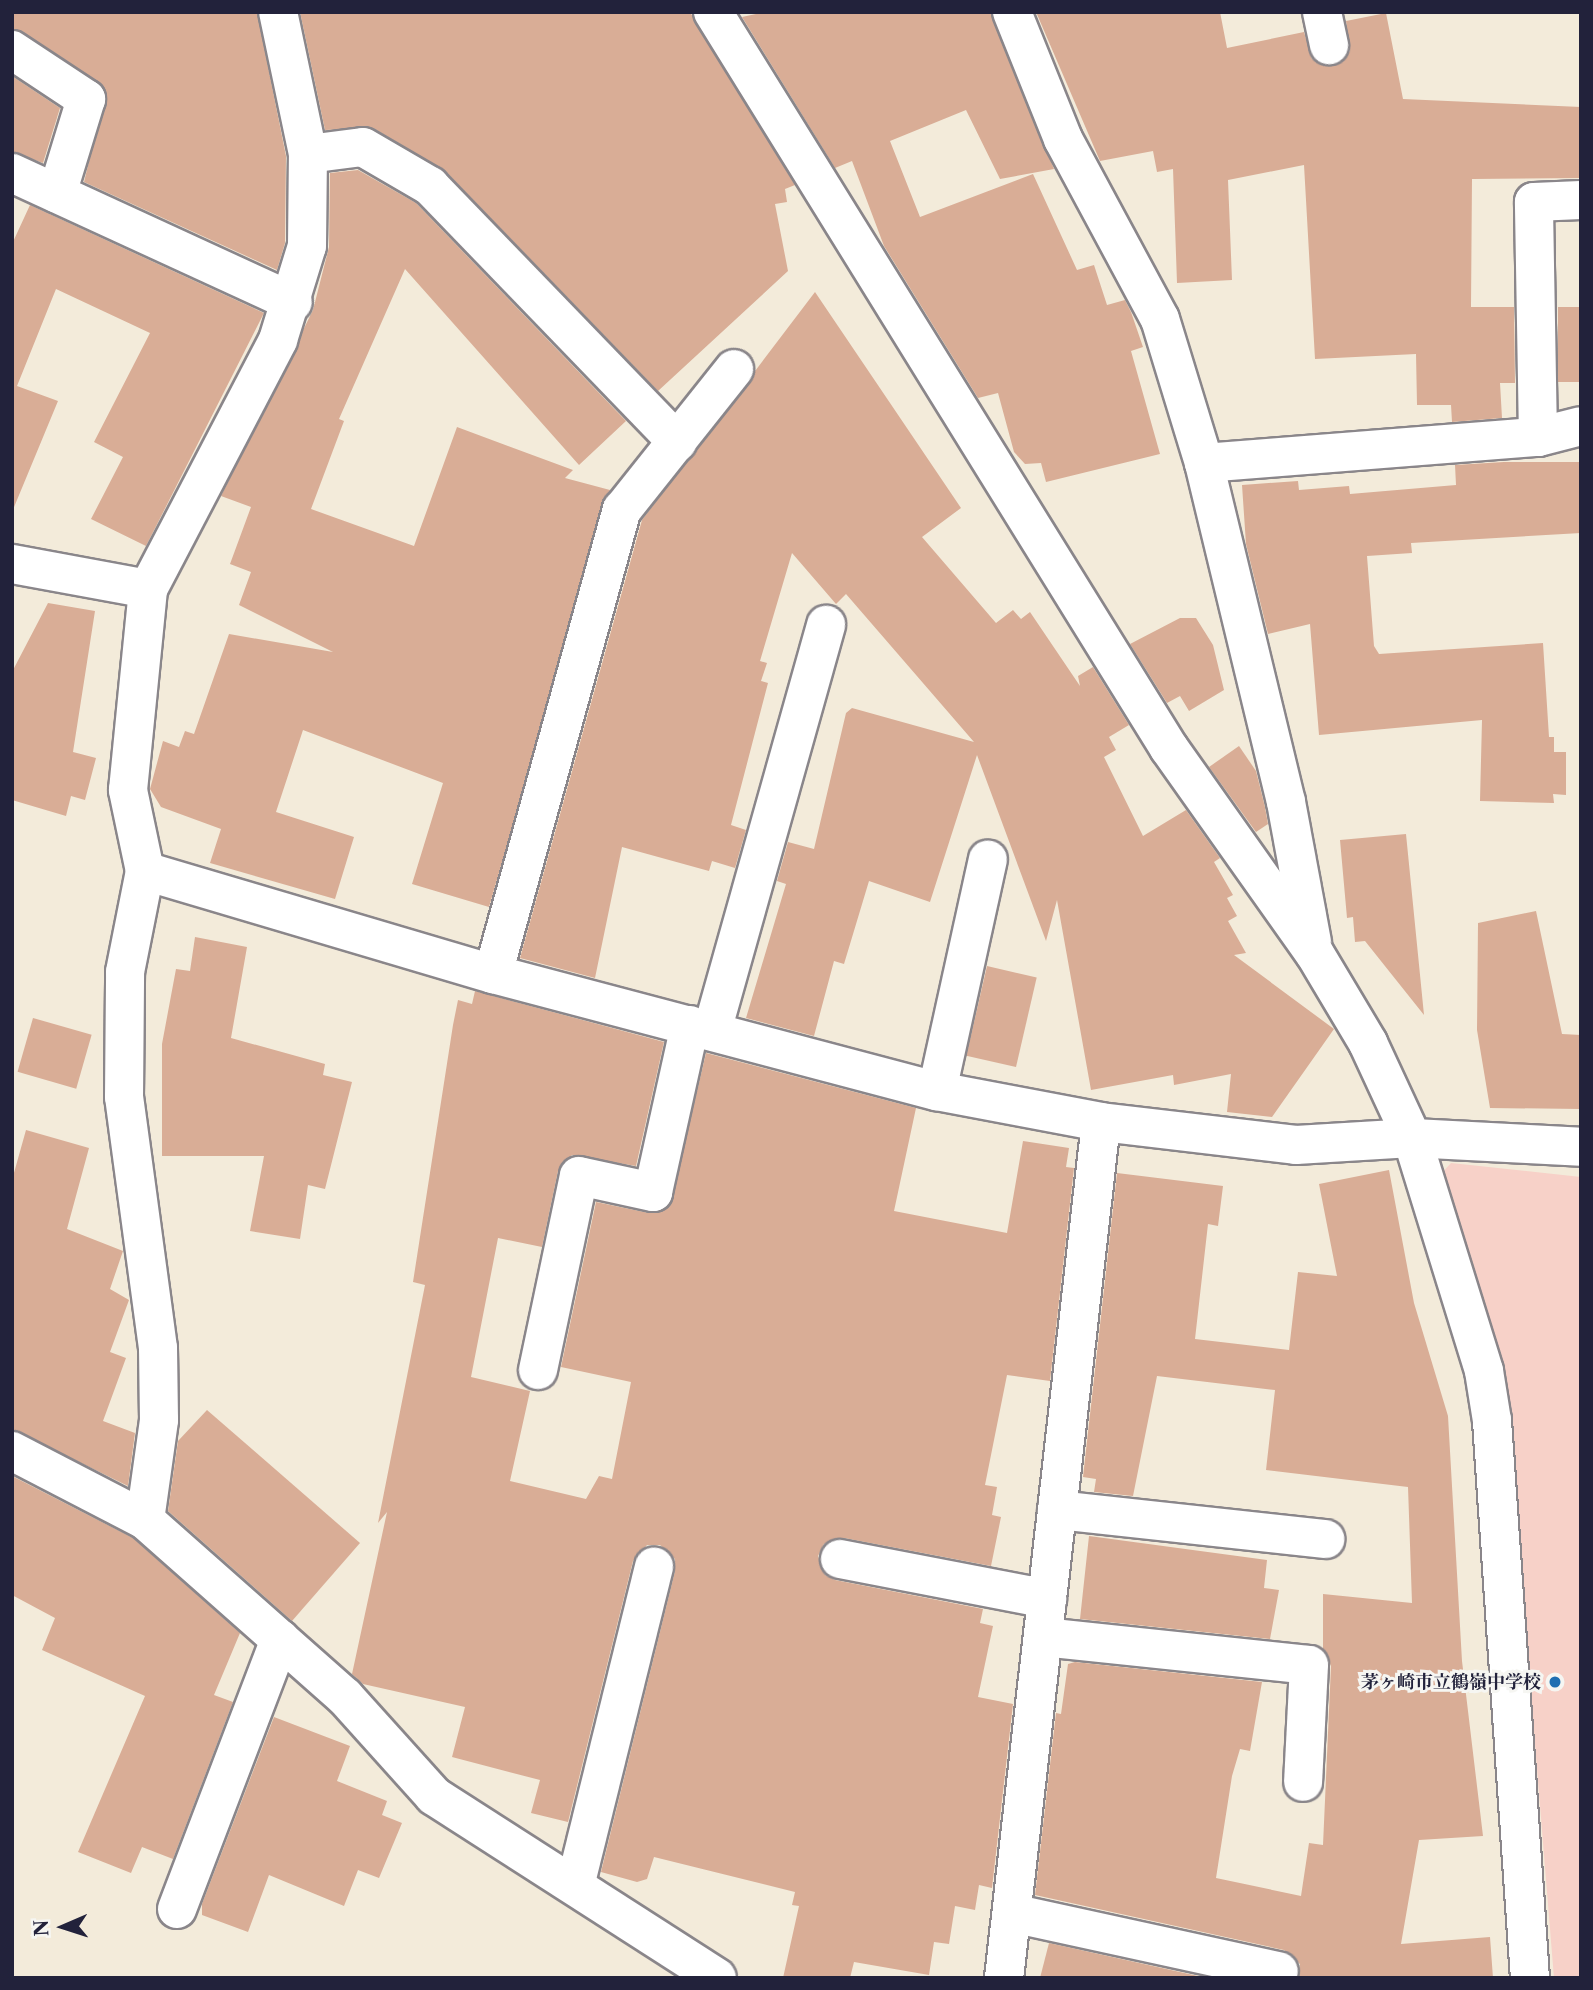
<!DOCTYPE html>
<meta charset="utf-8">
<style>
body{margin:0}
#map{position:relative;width:1593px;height:1990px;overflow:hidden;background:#f3ebda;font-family:"Libre Caslon Text","Noto Serif JP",serif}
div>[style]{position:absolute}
.built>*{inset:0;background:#f7d1c8}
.building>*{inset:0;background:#d9ad96;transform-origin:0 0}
.roads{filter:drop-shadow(2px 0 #8a868a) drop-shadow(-2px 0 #8a868a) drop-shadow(0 2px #8a868a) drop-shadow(0 -2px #8a868a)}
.minor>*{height:38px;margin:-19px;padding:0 19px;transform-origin:19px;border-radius:19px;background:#fff}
.dots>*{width:19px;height:19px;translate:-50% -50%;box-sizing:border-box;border:4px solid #f6f6f2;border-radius:50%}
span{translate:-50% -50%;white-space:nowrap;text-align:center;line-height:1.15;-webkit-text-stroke:6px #f6f6f2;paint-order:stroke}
.poi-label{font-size:18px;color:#22223b;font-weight:700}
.right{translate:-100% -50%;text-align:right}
.frame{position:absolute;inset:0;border:14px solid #22223b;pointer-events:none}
.north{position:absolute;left:28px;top:1892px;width:70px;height:70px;-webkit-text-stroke:5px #f6f6f2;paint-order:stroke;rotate:267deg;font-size:19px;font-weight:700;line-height:28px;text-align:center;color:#22223b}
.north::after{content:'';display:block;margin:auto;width:24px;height:32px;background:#22223b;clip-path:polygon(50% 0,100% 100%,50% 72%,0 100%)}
</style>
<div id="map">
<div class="built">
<div style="clip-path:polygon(1451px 1163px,1581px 1177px,1581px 1978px,1554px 1978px,1506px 1387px,1440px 1175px)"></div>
</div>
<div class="building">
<div style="clip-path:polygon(12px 12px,257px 12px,286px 156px,285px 243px,277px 270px,84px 182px,106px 91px,12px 28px)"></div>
<div style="clip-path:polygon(300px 12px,690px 12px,795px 185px,785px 189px,787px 202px,775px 204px,788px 271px,658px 391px,445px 171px,373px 128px,325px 130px)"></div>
<div style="clip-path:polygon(765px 12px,991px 12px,1054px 169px,1000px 179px,966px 110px,890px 141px,920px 217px,1033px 174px,1077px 270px,1094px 265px,1107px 305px,1125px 300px,1131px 312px,1143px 347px,1131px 351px,1160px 454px,1046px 482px,1041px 463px,1025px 464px,1014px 452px,998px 393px,978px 398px,884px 246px,852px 161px,835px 168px,742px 17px)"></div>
<div style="clip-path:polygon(1036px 12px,1220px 12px,1227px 48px,1304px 32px,1312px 59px,1333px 66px,1350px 51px,1346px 21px,1386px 13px,1403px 99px,1581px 107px,1581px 178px,1472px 179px,1471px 307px,1514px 307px,1515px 383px,1500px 383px,1502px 418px,1452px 422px,1451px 405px,1417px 405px,1416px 354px,1315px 359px,1304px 165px,1228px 180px,1232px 280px,1177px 283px,1173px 169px,1157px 172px,1153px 151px,1100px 161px)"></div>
<div style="clip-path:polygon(12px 76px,60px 108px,43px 163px,12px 152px)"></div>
<div style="clip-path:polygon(358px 170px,416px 203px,626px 421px,579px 465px,405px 269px,339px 419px,344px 421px,311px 509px,414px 546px,457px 427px,573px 470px,565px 478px,610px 490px,489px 907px,412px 884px,443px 783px,303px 730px,276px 812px,354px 837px,335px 899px,210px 863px,221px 829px,161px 807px,150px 789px,163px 741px,179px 747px,185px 731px,194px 734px,229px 634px,333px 652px,239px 605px,251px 572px,230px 564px,251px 507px,221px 496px,313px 310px,329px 247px,330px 173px)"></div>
<div style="clip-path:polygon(30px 205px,264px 313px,146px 546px,91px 519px,123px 457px,94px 442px,150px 333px,56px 289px,17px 386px,58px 401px,12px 512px,12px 244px)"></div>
<div style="clip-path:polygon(815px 292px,961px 508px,922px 537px,996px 623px,1013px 610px,1021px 619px,1030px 612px,1080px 686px,1078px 676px,1093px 667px,1129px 725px,1109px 737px,1116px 750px,1104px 757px,1143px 836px,1186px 810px,1220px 858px,1214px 862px,1233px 895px,1227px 898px,1237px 916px,1228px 921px,1246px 953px,1234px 955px,1334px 1029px,1272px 1117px,1227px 1112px,1231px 1074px,1174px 1085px,1173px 1075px,1091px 1090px,1057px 900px,1046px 941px,977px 755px,930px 902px,869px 881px,844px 964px,834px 961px,814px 1036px,746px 1018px,786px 884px,777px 881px,788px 842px,814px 849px,846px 713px,852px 708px,974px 742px,846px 594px,836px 604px,792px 553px,760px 661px,767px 663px,761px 681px,768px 683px,731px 825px,746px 830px,735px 868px,712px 861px,709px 871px,622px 847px,595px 978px,520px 958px,642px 520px)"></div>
<div style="left:1558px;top:307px;width:23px;height:75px"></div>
<div style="clip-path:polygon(1504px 462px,1581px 462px,1581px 533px,1411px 543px,1412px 553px,1367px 556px,1374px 646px,1379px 654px,1543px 643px,1549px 737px,1554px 737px,1554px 752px,1566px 752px,1566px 795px,1553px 794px,1554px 803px,1480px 801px,1482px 720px,1319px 735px,1310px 624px,1268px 634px,1246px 544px,1242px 485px,1298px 481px,1299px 490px,1349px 486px,1350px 494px,1456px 485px,1455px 465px)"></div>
<div style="clip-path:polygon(48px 603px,95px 611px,73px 752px,96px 758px,85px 800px,71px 796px,66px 816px,12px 800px,12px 672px)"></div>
<div style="clip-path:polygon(1180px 618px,1196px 618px,1213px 645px,1224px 690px,1189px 711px,1180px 696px,1167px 703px,1130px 644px)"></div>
<div style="clip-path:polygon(1239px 746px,1256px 771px,1265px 807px,1268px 824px,1256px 832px,1209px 767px)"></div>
<div style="clip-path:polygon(1406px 834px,1424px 1015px,1365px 941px,1355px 942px,1353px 917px,1347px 918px,1340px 840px)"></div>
<div style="clip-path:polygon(1536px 911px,1562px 1034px,1581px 1035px,1581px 1109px,1490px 1108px,1477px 1030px,1478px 923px)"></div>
<div style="clip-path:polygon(195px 937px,247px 947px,231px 1038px,325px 1064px,323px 1075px,352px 1082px,325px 1189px,308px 1185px,300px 1239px,250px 1231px,264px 1156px,162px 1156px,162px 1044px,176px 969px,190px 971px)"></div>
<div style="left:987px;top:966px;width:51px;height:92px;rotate:13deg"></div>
<div style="clip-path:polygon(475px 991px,664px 1042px,636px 1166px,572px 1155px,558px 1171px,542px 1247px,498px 1238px,471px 1377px,530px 1391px,510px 1481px,586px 1499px,599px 1476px,612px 1479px,631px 1382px,561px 1367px,596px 1202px,649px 1213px,670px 1206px,706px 1053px,916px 1108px,894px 1211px,1007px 1233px,1023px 1141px,1069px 1148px,1066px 1167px,1074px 1168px,1050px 1381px,1007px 1375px,985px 1485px,997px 1487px,992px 1515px,1001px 1517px,991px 1566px,844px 1538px,824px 1544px,818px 1556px,825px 1575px,835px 1580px,983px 1609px,980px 1623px,993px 1626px,978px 1697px,1013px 1704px,992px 1888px,979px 1885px,975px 1910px,955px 1906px,949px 1944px,934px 1942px,929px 1975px,854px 1962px,850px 1978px,783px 1978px,799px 1906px,792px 1905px,795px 1892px,654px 1857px,647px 1879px,637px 1882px,601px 1872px,675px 1571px,675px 1559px,660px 1545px,647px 1545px,633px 1561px,568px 1822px,531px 1813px,540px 1780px,452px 1757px,465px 1707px,363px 1684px,352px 1674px,387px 1512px,378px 1523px,425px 1285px,413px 1282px,453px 1025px,458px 1000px,472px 1004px)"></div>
<div style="left:33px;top:1018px;width:61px;height:56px;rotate:16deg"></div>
<div style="clip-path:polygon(26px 1130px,89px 1148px,67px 1229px,123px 1251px,110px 1289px,129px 1300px,110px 1352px,126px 1358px,103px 1421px,135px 1433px,128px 1486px,12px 1429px,12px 1180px)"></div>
<div style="clip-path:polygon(1389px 1170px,1414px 1303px,1448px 1416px,1462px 1661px,1483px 1836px,1419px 1840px,1401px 1944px,1490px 1937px,1493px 1978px,1299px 1978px,1300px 1964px,1284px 1950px,1035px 1895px,1056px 1713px,1061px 1714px,1068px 1664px,1075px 1662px,1262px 1682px,1250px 1751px,1240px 1749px,1232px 1776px,1216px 1878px,1301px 1896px,1309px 1843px,1323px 1845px,1331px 1666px,1323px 1649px,1323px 1594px,1412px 1603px,1408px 1487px,1266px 1470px,1275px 1390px,1157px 1376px,1133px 1496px,1094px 1492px,1096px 1479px,1083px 1477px,1117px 1173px,1223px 1186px,1218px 1226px,1208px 1224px,1195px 1339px,1289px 1350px,1298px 1272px,1337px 1276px,1319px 1184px)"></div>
<div style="clip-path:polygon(207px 1410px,360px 1543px,292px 1621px,168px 1511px,178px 1441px)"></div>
<div style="clip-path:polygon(12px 1476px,133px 1538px,240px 1633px,214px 1695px,233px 1702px,173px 1859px,142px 1847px,131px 1873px,78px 1852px,145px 1696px,42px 1650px,55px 1618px,12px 1595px)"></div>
<div style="clip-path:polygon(1089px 1536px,1267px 1560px,1264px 1588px,1279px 1590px,1270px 1639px,1080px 1619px)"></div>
<div style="clip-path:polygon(274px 1717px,350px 1746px,337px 1781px,387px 1801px,382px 1815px,402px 1823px,379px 1878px,358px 1870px,344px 1906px,269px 1875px,248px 1932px,202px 1915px,202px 1904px)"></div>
<div style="clip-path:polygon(1049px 1943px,1207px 1978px,1040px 1978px)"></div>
</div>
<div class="roads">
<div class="minor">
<div style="left:713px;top:12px;width:866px;rotate:58.22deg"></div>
<div style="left:1169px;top:748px;width:252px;rotate:54.7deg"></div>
<div style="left:1315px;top:954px;width:104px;rotate:59.2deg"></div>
<div style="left:1368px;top:1043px;width:105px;rotate:65.1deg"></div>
<div style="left:1412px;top:1138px;width:244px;rotate:72.8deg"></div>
<div style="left:1484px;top:1371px;width:51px;rotate:80.9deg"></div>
<div style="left:1492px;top:1421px;width:558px;rotate:86.1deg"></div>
<div style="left:1012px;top:12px;width:137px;rotate:68.1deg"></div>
<div style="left:1063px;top:139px;width:204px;rotate:61.7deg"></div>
<div style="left:1160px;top:319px;width:151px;rotate:73deg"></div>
<div style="left:1204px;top:463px;width:349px;rotate:76.4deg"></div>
<div style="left:1286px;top:802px;width:142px;rotate:79.5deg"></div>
<div style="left:1322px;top:12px;width:34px;rotate:78deg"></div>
<div style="left:12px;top:50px;width:89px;rotate:33.5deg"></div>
<div style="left:86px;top:99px;width:99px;rotate:107deg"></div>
<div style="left:308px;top:154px;width:55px;rotate:-7.3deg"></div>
<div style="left:363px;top:147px;width:78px;rotate:30.2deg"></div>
<div style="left:430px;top:186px;width:356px;rotate:46deg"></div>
<div style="left:12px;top:173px;width:309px;rotate:24.7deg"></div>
<div style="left:1538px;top:437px;width:235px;rotate:-91deg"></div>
<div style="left:1534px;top:202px;width:47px;rotate:-2.4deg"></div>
<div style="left:1204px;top:463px;width:335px;rotate:-4.5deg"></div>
<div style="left:1538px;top:437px;width:44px;rotate:-14.3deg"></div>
<div style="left:12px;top:564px;width:138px;rotate:10.4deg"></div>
<div style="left:145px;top:871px;width:363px;rotate:16.5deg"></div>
<div style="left:493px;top:974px;width:459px;rotate:14.8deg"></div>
<div style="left:937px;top:1091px;width:167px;rotate:10.7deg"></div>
<div style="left:1101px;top:1122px;width:196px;rotate:6.7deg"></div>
<div style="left:1296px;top:1145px;width:116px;rotate:-3.5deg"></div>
<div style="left:1412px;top:1138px;width:169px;rotate:3deg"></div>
<div style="left:493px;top:974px;width:482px;rotate:-74.5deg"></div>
<div style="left:622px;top:510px;width:180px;rotate:-51.5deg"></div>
<div style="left:712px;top:1031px;width:422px;rotate:-74.3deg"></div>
<div style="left:937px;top:1091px;width:237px;rotate:-77.6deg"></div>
<div style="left:538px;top:1370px;width:198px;rotate:-78.1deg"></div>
<div style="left:579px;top:1176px;width:76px;rotate:12.2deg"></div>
<div style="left:653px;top:1192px;width:171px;rotate:-77.5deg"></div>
<div style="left:12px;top:1451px;width:150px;rotate:27.4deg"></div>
<div style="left:145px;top:1520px;width:267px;rotate:41.5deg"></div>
<div style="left:345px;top:1697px;width:133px;rotate:48deg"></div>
<div style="left:434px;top:1796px;width:336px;rotate:32.7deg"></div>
<div style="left:1057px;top:1510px;width:270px;rotate:6.2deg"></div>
<div style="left:145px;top:1520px;width:101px;rotate:-82deg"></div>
<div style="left:159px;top:1420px;width:72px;rotate:-90.8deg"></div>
<div style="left:158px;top:1348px;width:253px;rotate:-97.7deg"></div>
<div style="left:124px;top:1097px;width:125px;rotate:-89.5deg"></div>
<div style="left:125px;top:972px;width:103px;rotate:-78.8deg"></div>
<div style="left:145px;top:871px;width:83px;rotate:-101.9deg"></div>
<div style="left:128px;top:790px;width:202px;rotate:-84.3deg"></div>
<div style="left:148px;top:589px;width:281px;rotate:-62.4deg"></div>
<div style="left:278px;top:340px;width:98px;rotate:-72.9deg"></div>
<div style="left:307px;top:246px;width:92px;rotate:-89.4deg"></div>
<div style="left:308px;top:154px;width:145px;rotate:-101.9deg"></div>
<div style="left:840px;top:1559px;width:211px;rotate:10.9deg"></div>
<div style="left:1043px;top:1637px;width:267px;rotate:6deg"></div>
<div style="left:1309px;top:1665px;width:117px;rotate:92.9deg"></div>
<div style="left:576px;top:1882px;width:325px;rotate:-76.1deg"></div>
<div style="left:177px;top:1909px;width:289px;rotate:-69.1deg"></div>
<div style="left:1012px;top:1913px;width:273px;rotate:12.3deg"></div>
<div style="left:1004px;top:1978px;width:861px;rotate:-83.53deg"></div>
</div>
</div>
<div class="dots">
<div style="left:1555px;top:1682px;background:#1f6fb2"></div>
</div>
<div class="poi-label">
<span class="right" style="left:1541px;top:1682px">茅ヶ崎市立鶴嶺中学校</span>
</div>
<div class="frame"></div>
<div class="north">N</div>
</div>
